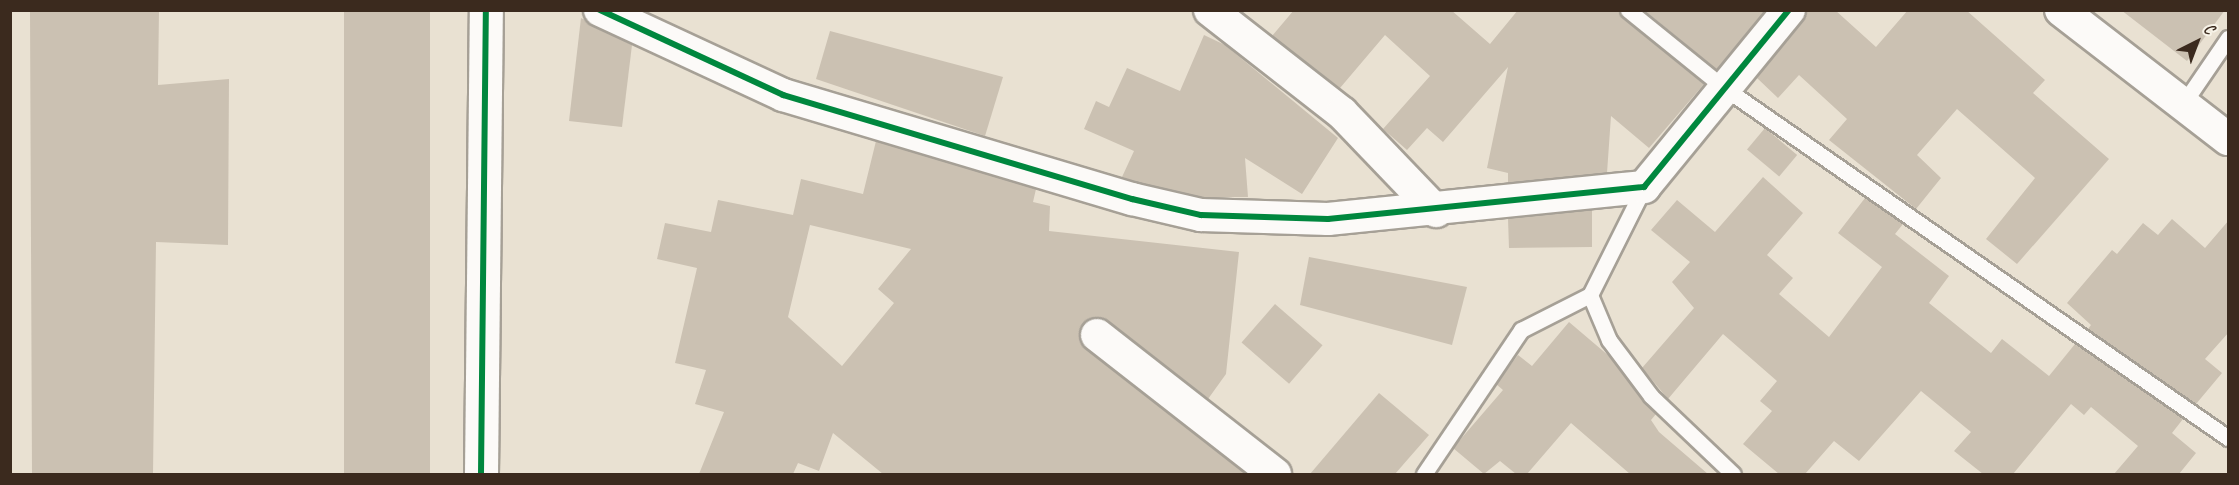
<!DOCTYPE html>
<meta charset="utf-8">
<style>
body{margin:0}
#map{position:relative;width:2239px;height:485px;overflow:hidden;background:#e9e1d2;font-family:Caveat,sans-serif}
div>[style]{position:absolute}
.building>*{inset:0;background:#cbc1b2;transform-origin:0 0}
.roads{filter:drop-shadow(2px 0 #a6a096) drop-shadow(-2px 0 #a6a096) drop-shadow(0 2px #a6a096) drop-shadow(0 -2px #a6a096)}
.service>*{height:15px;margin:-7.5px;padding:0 7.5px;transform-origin:7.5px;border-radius:7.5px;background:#fcfaf8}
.minor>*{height:32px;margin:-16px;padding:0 16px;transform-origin:16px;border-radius:16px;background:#fcfaf8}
.tertiary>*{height:33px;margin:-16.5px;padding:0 16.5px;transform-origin:16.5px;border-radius:16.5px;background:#fcfaf8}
.cycleway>*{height:6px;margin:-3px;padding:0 3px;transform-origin:3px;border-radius:3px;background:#00873e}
span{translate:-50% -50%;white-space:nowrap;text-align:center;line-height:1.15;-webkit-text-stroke:5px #f7f3e8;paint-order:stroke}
.frame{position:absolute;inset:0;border:12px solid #3b2a1e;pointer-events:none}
.north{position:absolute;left:2167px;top:12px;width:60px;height:60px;-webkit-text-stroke:4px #f7f3e8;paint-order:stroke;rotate:42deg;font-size:16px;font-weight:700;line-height:24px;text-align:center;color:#3b2a1e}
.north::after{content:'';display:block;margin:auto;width:21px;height:27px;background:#3b2a1e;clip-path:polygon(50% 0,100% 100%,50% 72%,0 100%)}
</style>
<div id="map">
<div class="building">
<div style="clip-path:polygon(30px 10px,159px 10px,158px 85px,229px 79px,228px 245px,156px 242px,153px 474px,32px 474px)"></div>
<div style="left:344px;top:10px;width:86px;height:464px"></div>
<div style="clip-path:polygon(1294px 10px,1451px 10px,1490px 44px,1518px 10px,1618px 10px,1704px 84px,1649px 148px,1611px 116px,1607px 173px,1508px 183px,1508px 173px,1487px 168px,1508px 67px,1443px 142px,1427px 128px,1407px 150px,1383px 129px,1430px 76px,1385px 35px,1340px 88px,1272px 36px)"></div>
<div style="clip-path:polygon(1644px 10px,1765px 10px,1717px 70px)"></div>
<div style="clip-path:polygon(1807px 10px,1835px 10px,1876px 47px,1908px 10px,1966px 10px,2045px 80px,2033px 93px,2109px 159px,2017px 264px,1986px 239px,2035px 178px,1957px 109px,1917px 155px,1941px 178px,1916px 209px,1829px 140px,1847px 119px,1799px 75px,1778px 98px,1757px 78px)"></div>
<div style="clip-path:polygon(2121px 10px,2225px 10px,2187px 61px)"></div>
<div style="clip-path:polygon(581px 18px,632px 45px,622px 127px,569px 121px)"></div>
<div style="clip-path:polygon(830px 31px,1003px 77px,985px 136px,816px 79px)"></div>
<div style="clip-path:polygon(1204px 35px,1225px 45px,1338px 138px,1302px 194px,1245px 158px,1248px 197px,1203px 197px,1137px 182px,1122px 177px,1134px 151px,1084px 129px,1096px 101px,1109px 107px,1127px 68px,1180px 91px)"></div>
<div style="left:1765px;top:128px;width:42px;height:28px;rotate:40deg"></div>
<div style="clip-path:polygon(evenodd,876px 141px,1036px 189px,1033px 202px,1050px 206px,1049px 231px,1239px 252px,1226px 374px,1208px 399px,1108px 321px,1090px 319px,1079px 333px,1086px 349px,1246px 474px,883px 474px,833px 433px,819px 471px,798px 463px,793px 474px,699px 474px,724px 412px,695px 404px,706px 370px,675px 363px,697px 268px,657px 259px,665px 223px,711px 232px,718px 200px,793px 215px,801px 179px,863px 194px,876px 141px,810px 225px,911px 249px,878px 289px,894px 303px,842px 366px,788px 317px,810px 225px)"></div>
<div style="clip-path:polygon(1763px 177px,1803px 213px,1767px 255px,1793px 278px,1779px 294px,1829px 337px,1882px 267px,1838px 233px,1865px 198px,1903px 224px,1895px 234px,1949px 276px,1929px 303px,1991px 353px,2002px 339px,2049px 376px,2075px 344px,2183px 419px,2172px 433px,2196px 453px,2179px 474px,2114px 474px,2138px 446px,2091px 407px,2084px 415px,2071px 404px,2013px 474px,1983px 474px,1954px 451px,1971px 432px,1921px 391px,1859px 461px,1834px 441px,1805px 474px,1779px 474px,1743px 444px,1772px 411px,1760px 401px,1777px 381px,1723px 334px,1668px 399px,1642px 368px,1694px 308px,1672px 282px,1690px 262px,1651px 230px,1677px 200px,1715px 232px)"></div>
<div style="clip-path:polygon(1592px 210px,1592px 247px,1509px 248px,1508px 219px)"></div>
<div style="clip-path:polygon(2172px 219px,2205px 248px,2229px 220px,2229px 332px,2205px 359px,2222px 373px,2196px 404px,2088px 329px,2091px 325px,2067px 303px,2112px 250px,2117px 254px,2143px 223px,2158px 235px)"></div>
<div style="clip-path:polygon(1309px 257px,1467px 287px,1452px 345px,1300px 305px)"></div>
<div style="left:1275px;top:304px;width:63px;height:51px;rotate:41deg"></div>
<div style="clip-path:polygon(1569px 322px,1609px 356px,1656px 414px,1651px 420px,1659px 432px,1708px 474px,1630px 474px,1571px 423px,1527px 474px,1516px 474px,1500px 461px,1484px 474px,1453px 448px,1503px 390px,1496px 384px,1518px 355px,1532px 366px)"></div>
<div style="clip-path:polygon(1379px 393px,1429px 435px,1395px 474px,1310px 474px)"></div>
</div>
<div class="roads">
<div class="service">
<div style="left:1628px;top:10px;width:122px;rotate:39deg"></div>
<div style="left:1723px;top:87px;width:615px;rotate:34.8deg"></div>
<div style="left:2183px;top:104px;width:80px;rotate:-55.7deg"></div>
<div style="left:1590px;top:295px;width:49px;rotate:67.1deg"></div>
<div style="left:1609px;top:340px;width:70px;rotate:53.1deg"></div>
<div style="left:1651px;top:396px;width:113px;rotate:43.6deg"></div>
<div style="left:1424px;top:474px;width:174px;rotate:-56deg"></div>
<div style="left:1521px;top:330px;width:77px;rotate:-26.9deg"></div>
<div style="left:1590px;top:295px;width:121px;rotate:-63.4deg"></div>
</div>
<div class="minor">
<div style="left:600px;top:10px;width:202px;rotate:24.9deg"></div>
<div style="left:783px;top:95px;width:364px;rotate:16.6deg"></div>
<div style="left:1132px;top:199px;width:71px;rotate:13.1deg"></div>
<div style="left:1201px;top:215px;width:127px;rotate:1.8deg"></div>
<div style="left:1328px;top:219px;width:318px;rotate:-5.8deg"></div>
<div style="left:1644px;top:187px;width:229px;rotate:-50.7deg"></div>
<div style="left:1210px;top:10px;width:167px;rotate:38deg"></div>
<div style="left:1342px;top:113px;width:136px;rotate:46.2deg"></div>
<div style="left:2061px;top:10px;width:211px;rotate:37.7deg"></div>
<div style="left:1097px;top:335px;width:226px;rotate:38deg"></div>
</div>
<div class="tertiary">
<div style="left:481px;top:474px;width:464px;rotate:-89.4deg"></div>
</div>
</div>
<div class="cycleway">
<div style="left:600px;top:10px;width:202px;rotate:24.9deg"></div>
<div style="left:783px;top:95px;width:364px;rotate:16.6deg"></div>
<div style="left:1132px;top:199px;width:71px;rotate:13.1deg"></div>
<div style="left:1201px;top:215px;width:127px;rotate:1.8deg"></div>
<div style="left:1328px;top:219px;width:318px;rotate:-5.8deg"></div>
<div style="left:1644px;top:187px;width:229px;rotate:-50.7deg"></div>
<div style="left:481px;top:474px;width:464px;rotate:-89.4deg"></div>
</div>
<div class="frame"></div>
<div class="north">С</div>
</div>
